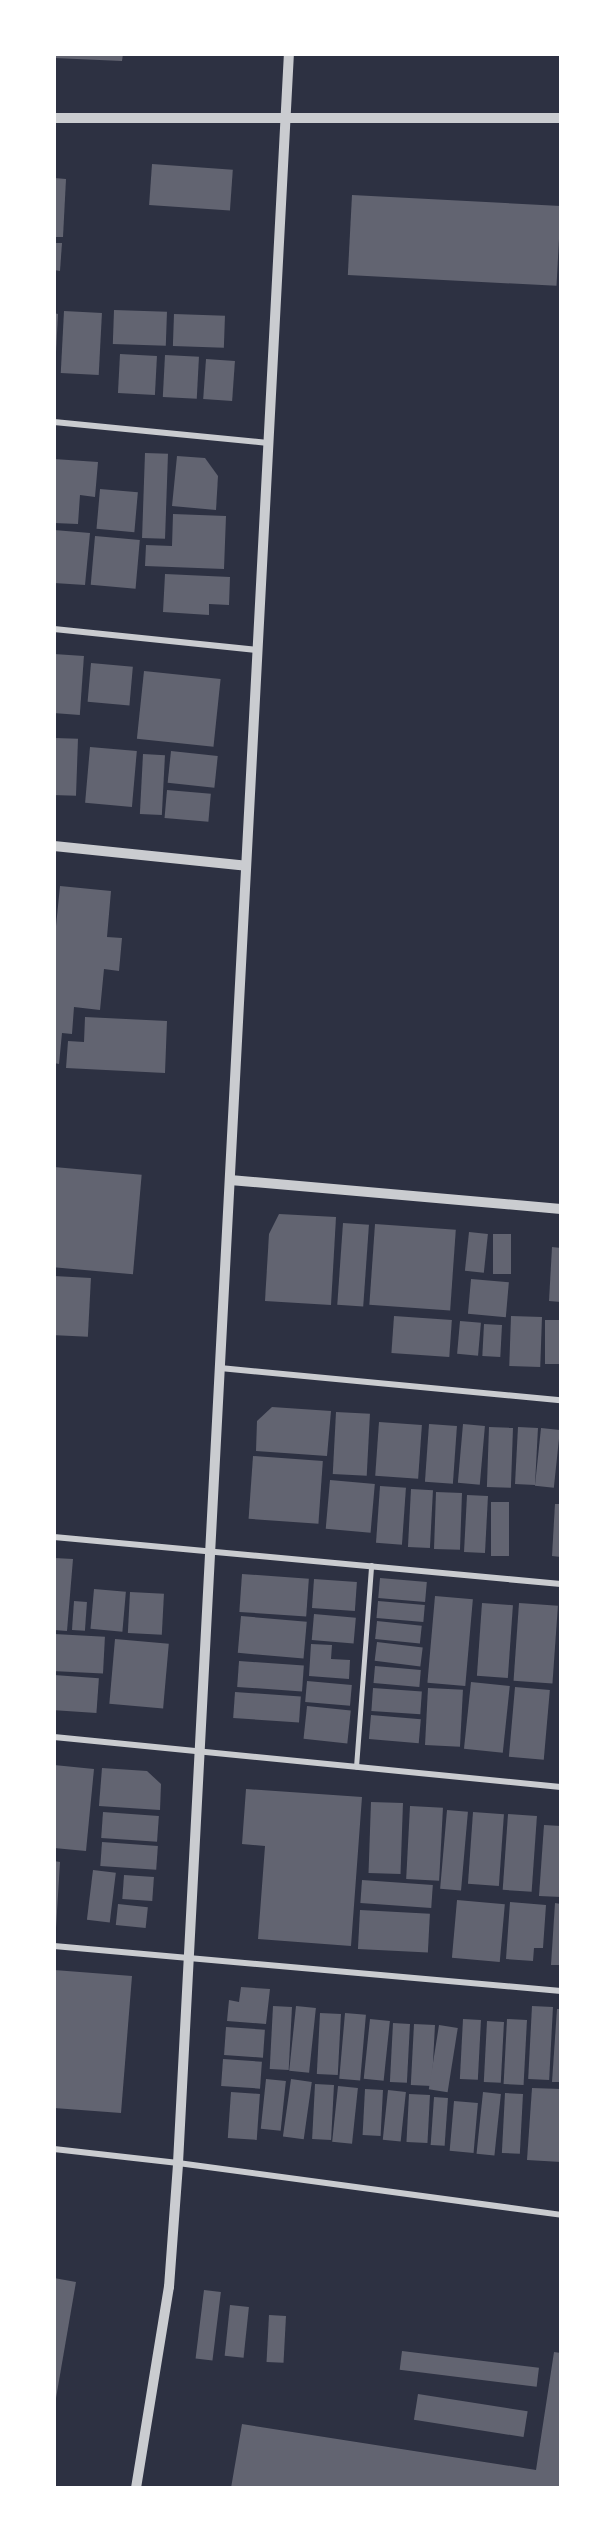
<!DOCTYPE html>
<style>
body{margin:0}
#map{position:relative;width:615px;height:2542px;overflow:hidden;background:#2d3142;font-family:Overpass,sans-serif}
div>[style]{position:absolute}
.building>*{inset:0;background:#626471;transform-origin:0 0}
.service>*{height:4.5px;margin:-2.25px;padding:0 2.25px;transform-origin:2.25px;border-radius:2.25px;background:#caccd0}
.minor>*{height:6px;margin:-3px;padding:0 3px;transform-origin:3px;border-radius:3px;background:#caccd0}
.tertiary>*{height:10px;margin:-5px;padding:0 5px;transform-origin:5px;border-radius:5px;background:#caccd0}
span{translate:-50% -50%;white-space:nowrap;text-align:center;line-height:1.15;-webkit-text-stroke:5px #fff;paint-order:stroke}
.frame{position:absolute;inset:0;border:56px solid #fff;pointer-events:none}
</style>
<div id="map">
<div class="building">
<div style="clip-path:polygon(54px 54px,123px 54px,122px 61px,54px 58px)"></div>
<div style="left:152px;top:164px;width:81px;height:41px;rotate:4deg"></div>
<div style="clip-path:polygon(54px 178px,66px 179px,63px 237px,54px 237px)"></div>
<div style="left:352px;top:195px;width:209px;height:80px;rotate:3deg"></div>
<div style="clip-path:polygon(54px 243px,62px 243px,60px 271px,54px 270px)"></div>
<div style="left:114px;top:310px;width:53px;height:34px;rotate:2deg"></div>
<div style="left:64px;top:311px;width:38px;height:62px;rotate:3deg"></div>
<div style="clip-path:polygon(54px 313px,58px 314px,56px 352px,54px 352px)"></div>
<div style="left:174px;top:314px;width:51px;height:32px;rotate:2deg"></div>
<div style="left:120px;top:354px;width:37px;height:39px;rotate:3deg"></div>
<div style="left:165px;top:355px;width:34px;height:42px;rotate:3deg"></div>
<div style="left:206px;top:359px;width:29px;height:40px;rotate:4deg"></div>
<div style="left:145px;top:453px;width:23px;height:85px;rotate:2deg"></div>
<div style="clip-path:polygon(177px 456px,205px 458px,218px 476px,216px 510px,172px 506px)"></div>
<div style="clip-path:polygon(54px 459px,98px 462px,95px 497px,80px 495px,78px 524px,54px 523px)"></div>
<div style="left:100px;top:489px;width:38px;height:40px;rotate:5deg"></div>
<div style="clip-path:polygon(173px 514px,226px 516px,224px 569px,145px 566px,146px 545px,172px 546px)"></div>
<div style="clip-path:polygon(54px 530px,90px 533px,85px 585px,54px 583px)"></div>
<div style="left:95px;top:536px;width:45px;height:49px;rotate:5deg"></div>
<div style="clip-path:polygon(165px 574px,230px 577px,229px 605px,209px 604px,209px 615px,163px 612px)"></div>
<div style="left:54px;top:654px;width:30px;height:59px;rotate:4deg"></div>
<div style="left:91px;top:663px;width:42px;height:39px;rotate:5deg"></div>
<div style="left:144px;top:671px;width:77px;height:68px;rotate:6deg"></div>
<div style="left:54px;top:738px;width:24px;height:57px;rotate:2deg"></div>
<div style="left:90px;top:747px;width:47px;height:56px;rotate:5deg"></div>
<div style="left:171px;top:751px;width:47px;height:32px;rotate:6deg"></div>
<div style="left:143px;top:754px;width:22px;height:60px;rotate:3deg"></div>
<div style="left:167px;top:790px;width:44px;height:28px;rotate:5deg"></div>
<div style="clip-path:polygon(60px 886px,111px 891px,107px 937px,122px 938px,119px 971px,104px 969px,100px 1010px,74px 1007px,72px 1034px,62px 1033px,59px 1064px,54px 1063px,54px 946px)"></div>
<div style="clip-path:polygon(85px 1017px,167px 1021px,165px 1073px,66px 1068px,68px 1041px,84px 1042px)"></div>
<div style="left:54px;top:1167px;width:88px;height:100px;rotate:5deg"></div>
<div style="clip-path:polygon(279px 1214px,336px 1217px,331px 1305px,265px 1301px,269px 1234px)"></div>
<div style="left:343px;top:1223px;width:26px;height:82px;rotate:4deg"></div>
<div style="left:375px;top:1224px;width:81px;height:81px;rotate:4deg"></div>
<div style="left:469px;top:1232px;width:19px;height:39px;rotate:6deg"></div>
<div style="left:493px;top:1234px;width:18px;height:40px"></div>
<div style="clip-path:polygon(552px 1247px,561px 1248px,561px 1302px,549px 1301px)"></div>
<div style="left:54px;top:1276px;width:37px;height:59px;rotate:3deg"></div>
<div style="left:471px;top:1279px;width:38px;height:35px;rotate:5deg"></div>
<div style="left:394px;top:1316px;width:58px;height:37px;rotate:4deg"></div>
<div style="left:511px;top:1316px;width:31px;height:50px;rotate:2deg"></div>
<div style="left:545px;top:1320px;width:16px;height:44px"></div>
<div style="left:460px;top:1321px;width:21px;height:33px;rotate:5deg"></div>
<div style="left:484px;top:1324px;width:18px;height:32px;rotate:3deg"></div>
<div style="clip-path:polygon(272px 1407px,331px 1411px,327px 1456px,256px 1451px,257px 1421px)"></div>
<div style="left:336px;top:1412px;width:34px;height:62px;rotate:3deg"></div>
<div style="left:379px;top:1422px;width:43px;height:54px;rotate:4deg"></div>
<div style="left:429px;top:1424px;width:28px;height:58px;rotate:4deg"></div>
<div style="left:463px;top:1424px;width:22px;height:59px;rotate:5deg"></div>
<div style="left:489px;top:1427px;width:24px;height:60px;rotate:2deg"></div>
<div style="left:518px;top:1427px;width:20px;height:57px;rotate:3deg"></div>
<div style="left:541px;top:1428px;width:19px;height:58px;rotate:6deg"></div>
<div style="left:253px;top:1456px;width:70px;height:63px;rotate:4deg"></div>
<div style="left:330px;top:1480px;width:45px;height:49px;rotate:5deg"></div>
<div style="left:380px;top:1486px;width:26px;height:57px;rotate:4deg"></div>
<div style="left:411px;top:1489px;width:22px;height:58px;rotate:3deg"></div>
<div style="left:436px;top:1492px;width:26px;height:57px;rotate:2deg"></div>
<div style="left:467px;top:1495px;width:21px;height:57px;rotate:3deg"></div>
<div style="left:491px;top:1502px;width:18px;height:54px"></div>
<div style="clip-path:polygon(555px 1504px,561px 1504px,561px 1557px,552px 1556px)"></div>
<div style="clip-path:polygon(54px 1558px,73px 1559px,67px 1631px,54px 1630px)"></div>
<div style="left:242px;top:1574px;width:67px;height:38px;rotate:4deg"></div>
<div style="left:380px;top:1578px;width:47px;height:20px;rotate:5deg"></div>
<div style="left:314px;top:1579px;width:43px;height:29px;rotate:4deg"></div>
<div style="left:94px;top:1589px;width:32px;height:40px;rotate:5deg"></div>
<div style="left:130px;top:1592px;width:34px;height:41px;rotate:3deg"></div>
<div style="left:435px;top:1596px;width:38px;height:87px;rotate:5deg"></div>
<div style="left:74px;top:1601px;width:13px;height:29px;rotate:4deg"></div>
<div style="left:378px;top:1601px;width:47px;height:17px;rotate:5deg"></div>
<div style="left:482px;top:1603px;width:31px;height:73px;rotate:4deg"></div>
<div style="left:519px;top:1603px;width:39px;height:78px;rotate:4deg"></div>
<div style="left:314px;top:1614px;width:42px;height:26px;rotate:5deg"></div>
<div style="left:241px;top:1616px;width:66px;height:37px;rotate:5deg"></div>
<div style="left:377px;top:1621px;width:45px;height:18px;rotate:6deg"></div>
<div style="left:54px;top:1634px;width:51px;height:37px;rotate:3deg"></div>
<div style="left:115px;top:1639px;width:54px;height:65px;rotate:5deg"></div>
<div style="left:377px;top:1642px;width:46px;height:19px;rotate:7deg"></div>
<div style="clip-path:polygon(311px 1644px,332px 1645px,331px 1659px,350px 1660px,349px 1679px,309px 1676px)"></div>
<div style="left:239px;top:1661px;width:65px;height:26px;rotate:4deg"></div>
<div style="left:375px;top:1666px;width:46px;height:17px;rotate:5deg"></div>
<div style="left:54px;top:1675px;width:45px;height:35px;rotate:4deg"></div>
<div style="left:307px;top:1681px;width:45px;height:21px;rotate:5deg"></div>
<div style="left:471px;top:1682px;width:39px;height:67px;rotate:6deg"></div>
<div style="left:515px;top:1687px;width:35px;height:70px;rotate:5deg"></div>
<div style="left:373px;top:1688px;width:49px;height:23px;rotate:4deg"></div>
<div style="left:428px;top:1688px;width:35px;height:57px;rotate:3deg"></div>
<div style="left:235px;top:1692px;width:66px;height:26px;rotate:4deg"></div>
<div style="left:307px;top:1706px;width:44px;height:33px;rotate:6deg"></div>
<div style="left:371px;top:1715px;width:50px;height:24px;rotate:5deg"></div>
<div style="clip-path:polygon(54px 1765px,94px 1769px,86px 1851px,54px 1848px)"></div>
<div style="clip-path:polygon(102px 1768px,147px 1771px,161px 1784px,160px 1810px,99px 1806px)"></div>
<div style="clip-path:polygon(246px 1789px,362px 1797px,351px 1946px,258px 1939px,265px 1846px,242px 1844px)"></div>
<div style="left:371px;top:1802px;width:32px;height:71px;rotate:2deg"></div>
<div style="left:410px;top:1806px;width:33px;height:73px;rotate:3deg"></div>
<div style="left:447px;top:1810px;width:21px;height:79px;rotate:5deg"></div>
<div style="left:103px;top:1812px;width:56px;height:26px;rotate:4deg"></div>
<div style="left:473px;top:1812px;width:31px;height:72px;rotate:4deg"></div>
<div style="left:508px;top:1814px;width:29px;height:76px;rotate:4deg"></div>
<div style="clip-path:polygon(544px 1825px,561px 1826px,561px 1897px,539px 1896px)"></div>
<div style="left:102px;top:1842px;width:56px;height:24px;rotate:4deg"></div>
<div style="clip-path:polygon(54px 1861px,60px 1862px,56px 1928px,54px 1928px)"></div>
<div style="left:93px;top:1870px;width:23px;height:50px;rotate:7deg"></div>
<div style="left:124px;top:1875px;width:30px;height:24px;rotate:4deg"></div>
<div style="left:362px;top:1880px;width:71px;height:23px;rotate:4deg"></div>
<div style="left:457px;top:1900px;width:48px;height:58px;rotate:5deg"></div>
<div style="clip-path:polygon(510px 1902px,546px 1905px,543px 1948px,534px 1948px,533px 1961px,506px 1959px)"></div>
<div style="clip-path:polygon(555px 1903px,561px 1904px,561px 1965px,551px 1965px)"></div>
<div style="left:118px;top:1904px;width:30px;height:21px;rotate:6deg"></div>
<div style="left:360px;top:1910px;width:70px;height:39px;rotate:3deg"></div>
<div style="clip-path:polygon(54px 1970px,132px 1976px,121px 2113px,54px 2108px)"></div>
<div style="clip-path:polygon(241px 1987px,270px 1989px,266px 2024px,227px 2021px,229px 2000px,239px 2002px)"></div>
<div style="left:273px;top:2006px;width:19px;height:63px;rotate:3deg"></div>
<div style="left:296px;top:2006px;width:20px;height:65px;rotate:6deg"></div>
<div style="left:532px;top:2006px;width:21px;height:73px;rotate:3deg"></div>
<div style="clip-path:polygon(557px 2009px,561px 2009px,561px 2082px,552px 2082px)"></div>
<div style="left:320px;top:2013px;width:21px;height:61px;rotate:3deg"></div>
<div style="left:345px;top:2013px;width:21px;height:66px;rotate:5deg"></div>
<div style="left:370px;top:2019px;width:20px;height:60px;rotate:6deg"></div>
<div style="left:463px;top:2019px;width:18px;height:60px;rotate:3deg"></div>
<div style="left:507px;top:2019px;width:20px;height:65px;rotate:3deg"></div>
<div style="left:487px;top:2021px;width:17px;height:61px;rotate:3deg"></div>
<div style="left:393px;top:2023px;width:17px;height:59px;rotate:3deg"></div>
<div style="left:414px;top:2024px;width:21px;height:61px;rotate:3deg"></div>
<div style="left:439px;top:2025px;width:19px;height:65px;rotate:9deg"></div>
<div style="left:226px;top:2027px;width:39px;height:28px;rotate:4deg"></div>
<div style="left:223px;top:2059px;width:39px;height:27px;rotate:4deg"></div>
<div style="left:266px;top:2079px;width:20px;height:50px;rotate:6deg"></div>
<div style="left:291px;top:2079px;width:21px;height:58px;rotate:8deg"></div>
<div style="left:315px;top:2084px;width:19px;height:55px;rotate:3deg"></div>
<div style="left:338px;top:2086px;width:20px;height:56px;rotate:6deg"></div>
<div style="clip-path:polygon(532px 2088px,561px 2089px,561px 2162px,527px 2160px)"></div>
<div style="left:365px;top:2089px;width:18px;height:46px;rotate:3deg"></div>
<div style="left:388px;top:2090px;width:18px;height:50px;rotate:6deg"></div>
<div style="left:231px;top:2092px;width:29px;height:46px;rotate:4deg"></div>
<div style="left:483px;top:2092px;width:18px;height:62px;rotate:6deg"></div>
<div style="left:505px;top:2093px;width:18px;height:60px;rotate:3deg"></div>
<div style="left:409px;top:2094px;width:21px;height:48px;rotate:3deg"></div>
<div style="left:434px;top:2097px;width:14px;height:48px;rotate:4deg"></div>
<div style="left:454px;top:2101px;width:24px;height:50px;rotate:5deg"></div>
<div style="clip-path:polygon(54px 2278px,76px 2282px,56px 2398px,54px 2398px)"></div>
<div style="left:204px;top:2290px;width:17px;height:69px;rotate:7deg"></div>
<div style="left:230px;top:2305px;width:19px;height:51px;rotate:6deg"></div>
<div style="left:269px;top:2315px;width:17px;height:47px;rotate:3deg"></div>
<div style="left:402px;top:2351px;width:138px;height:19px;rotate:7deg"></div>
<div style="clip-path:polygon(554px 2352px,561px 2353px,561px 2488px,231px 2488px,242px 2424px,536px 2470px)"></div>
<div style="left:418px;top:2394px;width:111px;height:26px;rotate:9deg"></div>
</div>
<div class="service">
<div style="left:356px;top:1767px;width:202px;rotate:-85.7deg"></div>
</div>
<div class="minor">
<div style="left:54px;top:422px;width:215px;rotate:5.6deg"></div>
<div style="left:54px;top:629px;width:204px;rotate:5.9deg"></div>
<div style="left:220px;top:1368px;width:342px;rotate:5.4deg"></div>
<div style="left:54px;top:1537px;width:509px;rotate:5.3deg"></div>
<div style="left:54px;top:1737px;width:509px;rotate:5.63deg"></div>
<div style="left:54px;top:1946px;width:509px;rotate:5.07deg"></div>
<div style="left:54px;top:2149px;width:125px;rotate:6.4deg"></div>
<div style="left:178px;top:2163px;width:387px;rotate:7.7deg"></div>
</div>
<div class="tertiary">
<div style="left:54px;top:118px;width:507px"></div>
<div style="left:54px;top:846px;width:193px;rotate:5.9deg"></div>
<div style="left:230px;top:1180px;width:332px;rotate:5deg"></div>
<div style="left:136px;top:2488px;width:204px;rotate:-80.7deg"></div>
<div style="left:169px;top:2287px;width:124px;rotate:-85.8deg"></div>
<div style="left:178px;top:2163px;width:2112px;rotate:-86.99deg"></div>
</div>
<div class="frame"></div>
</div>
